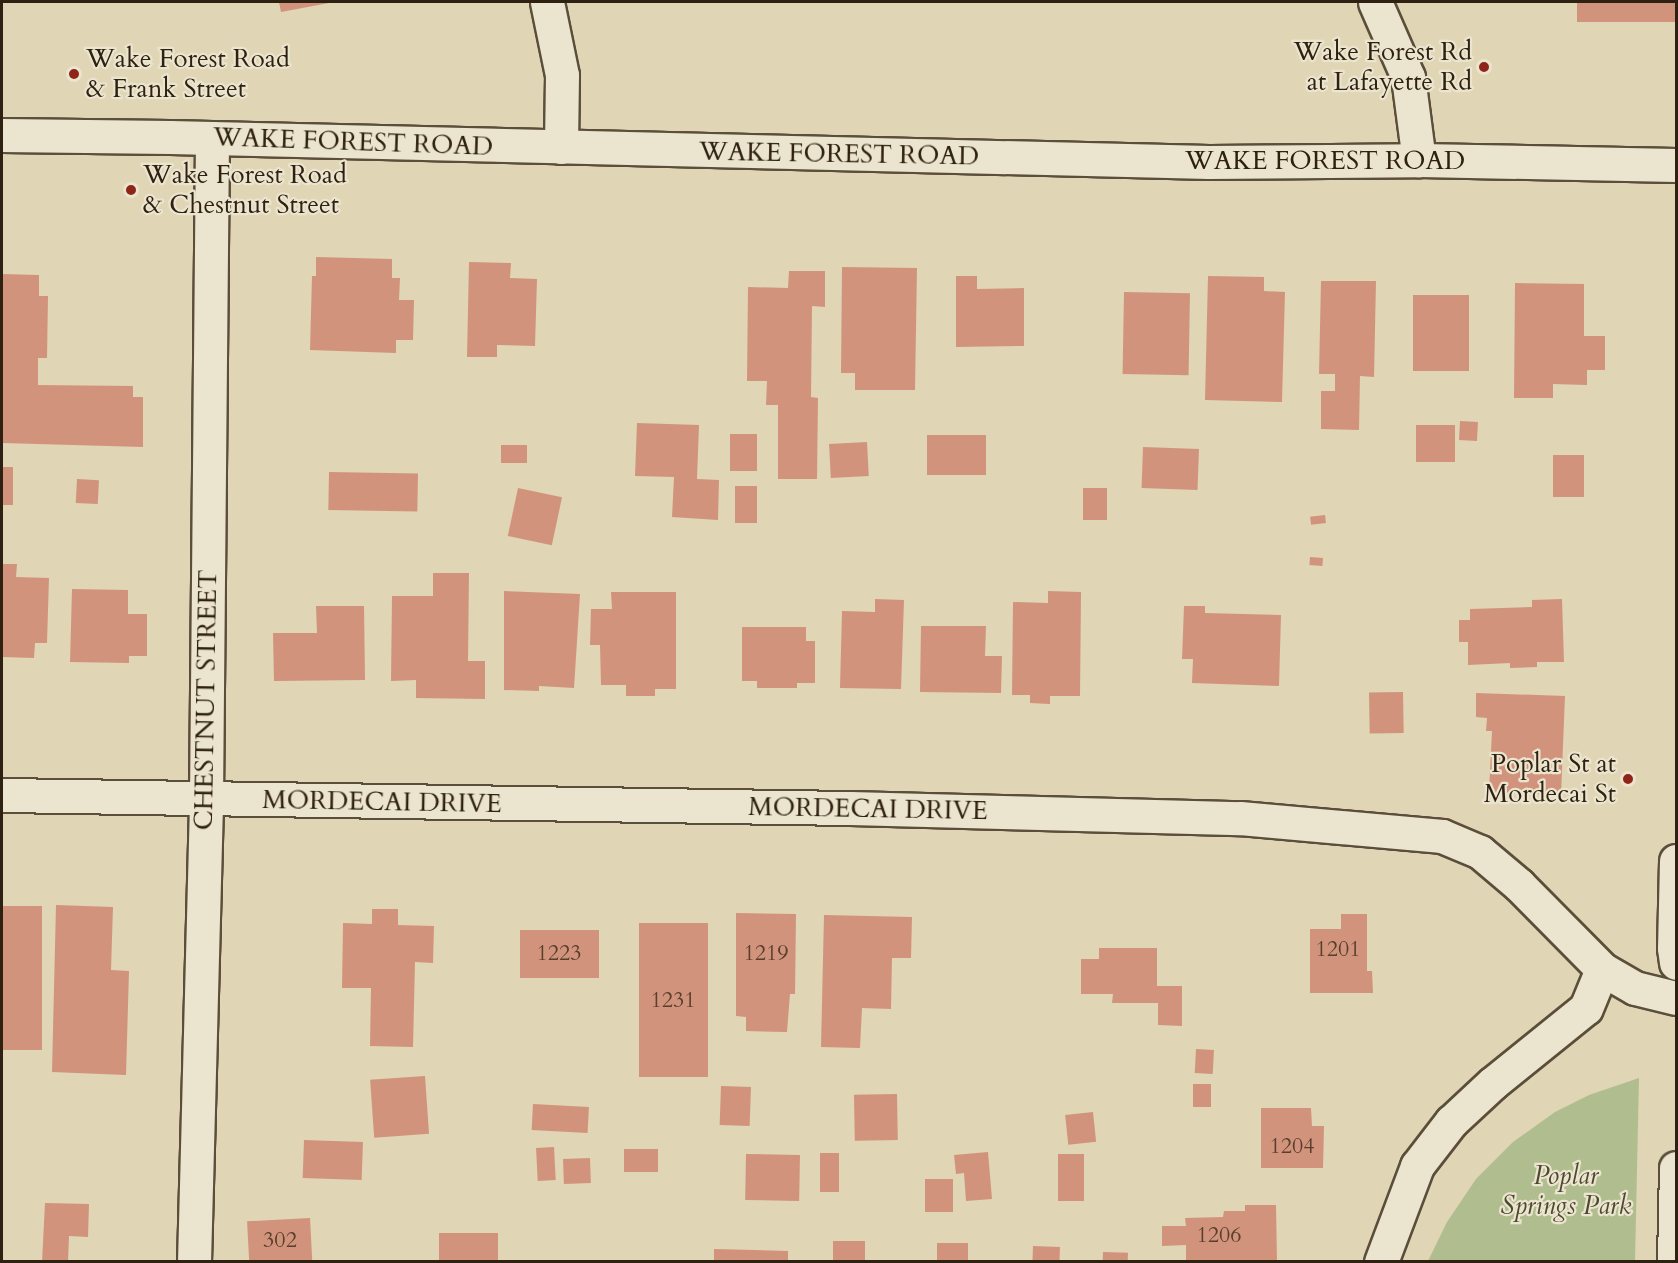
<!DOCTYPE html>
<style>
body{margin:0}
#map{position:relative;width:1678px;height:1263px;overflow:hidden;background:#e0d5b4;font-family:Cardo,serif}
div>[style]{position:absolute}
.green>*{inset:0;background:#b0be8f}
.building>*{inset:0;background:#d2937c;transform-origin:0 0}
.roads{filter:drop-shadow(2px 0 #5b4e3a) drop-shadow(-2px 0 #5b4e3a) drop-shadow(0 2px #5b4e3a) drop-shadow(0 -2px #5b4e3a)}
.street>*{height:33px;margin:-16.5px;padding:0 16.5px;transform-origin:16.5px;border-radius:16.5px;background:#ebe4ce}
.secondary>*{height:33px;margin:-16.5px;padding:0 16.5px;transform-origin:16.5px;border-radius:16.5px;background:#ebe4ce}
.dots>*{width:16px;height:16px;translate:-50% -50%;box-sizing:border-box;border:3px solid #ebe4ce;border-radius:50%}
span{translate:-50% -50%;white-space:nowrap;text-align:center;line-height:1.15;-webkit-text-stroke:4.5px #ebe4ce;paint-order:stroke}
.number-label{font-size:22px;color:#583e2c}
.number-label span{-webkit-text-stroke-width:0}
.poi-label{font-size:26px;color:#2f2111}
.right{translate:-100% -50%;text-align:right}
.left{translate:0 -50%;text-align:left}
.street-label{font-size:26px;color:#2f2111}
.park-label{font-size:26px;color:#4f4830;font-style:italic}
.frame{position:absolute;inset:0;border:3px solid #2f2111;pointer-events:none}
</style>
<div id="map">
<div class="green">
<div style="clip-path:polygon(1639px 1078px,1635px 1261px,1428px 1261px,1447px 1222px,1476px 1179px,1513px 1142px,1555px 1112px,1589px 1095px)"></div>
</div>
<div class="building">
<div style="clip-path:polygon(279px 2px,329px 2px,329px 3px,281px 12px)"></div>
<div style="left:1577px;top:2px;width:99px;height:20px"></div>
<div style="clip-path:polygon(316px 257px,392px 259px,392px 278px,400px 278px,399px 300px,414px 300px,413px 340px,396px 340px,396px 353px,310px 350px,312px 276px,316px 276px)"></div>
<div style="clip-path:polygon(469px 262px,511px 263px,510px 278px,537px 279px,535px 346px,497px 345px,497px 357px,467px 357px)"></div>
<div style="clip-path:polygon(842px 267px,917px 268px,915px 390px,855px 390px,855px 373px,841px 373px)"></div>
<div style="clip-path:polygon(789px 271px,825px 271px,825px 307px,812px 306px,811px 397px,818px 398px,817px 479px,778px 479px,778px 405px,766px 405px,767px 381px,747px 381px,748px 287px,788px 288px)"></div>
<div style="clip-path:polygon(2px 274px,39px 275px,39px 296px,48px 296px,47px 358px,38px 358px,38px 385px,133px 386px,133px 397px,143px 397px,143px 447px,2px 443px)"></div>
<div style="clip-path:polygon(956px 276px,977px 276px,977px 289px,1024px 288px,1024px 346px,956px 347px)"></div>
<div style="clip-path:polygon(1208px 276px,1264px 277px,1264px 291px,1285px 292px,1282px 402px,1205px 400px)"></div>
<div style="clip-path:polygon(1321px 281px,1376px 281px,1374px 377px,1360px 376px,1359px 430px,1321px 429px,1321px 391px,1335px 391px,1335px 374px,1319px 374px)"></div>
<div style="clip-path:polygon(1515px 283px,1584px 284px,1584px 336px,1605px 336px,1605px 370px,1587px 370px,1587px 385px,1553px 384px,1553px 398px,1514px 398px)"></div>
<div style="left:1124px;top:292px;width:66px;height:82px;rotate:1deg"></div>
<div style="left:1469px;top:295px;width:76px;height:56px;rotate:90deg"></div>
<div style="left:1460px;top:421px;width:18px;height:19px;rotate:3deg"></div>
<div style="clip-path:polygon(637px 423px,699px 425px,697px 479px,719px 480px,718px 520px,672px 517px,674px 477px,635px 476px)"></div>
<div style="left:1416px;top:425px;width:39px;height:37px"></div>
<div style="left:730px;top:434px;width:27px;height:37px"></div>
<div style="left:927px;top:435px;width:59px;height:40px"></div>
<div style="left:867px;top:442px;width:34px;height:38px;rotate:87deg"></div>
<div style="left:501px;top:445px;width:26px;height:18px"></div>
<div style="left:1143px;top:447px;width:56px;height:41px;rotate:2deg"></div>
<div style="left:1553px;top:455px;width:31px;height:42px"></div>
<div style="left:2px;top:467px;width:11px;height:38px"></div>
<div style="left:329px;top:472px;width:89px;height:38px;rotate:1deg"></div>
<div style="left:77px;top:479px;width:22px;height:24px;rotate:3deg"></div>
<div style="left:735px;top:486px;width:22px;height:37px"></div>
<div style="left:518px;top:488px;width:45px;height:49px;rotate:12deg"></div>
<div style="left:1107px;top:488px;width:32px;height:24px;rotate:90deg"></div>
<div style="left:1325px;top:515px;width:8px;height:15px;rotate:83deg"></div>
<div style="left:1310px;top:557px;width:13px;height:8px;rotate:4deg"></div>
<div style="clip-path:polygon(2px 564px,17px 564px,16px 577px,49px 578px,47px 643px,35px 643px,34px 658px,2px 657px)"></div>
<div style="clip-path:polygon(433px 573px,469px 573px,468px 661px,485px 661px,485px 699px,416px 698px,416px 680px,391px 681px,392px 596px,433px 596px)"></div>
<div style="clip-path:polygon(72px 589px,128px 590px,128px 614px,147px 614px,147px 656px,129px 656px,129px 663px,70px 662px)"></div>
<div style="clip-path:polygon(504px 591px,580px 594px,574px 688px,539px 686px,539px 691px,504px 690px)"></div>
<div style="clip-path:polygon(1048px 591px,1081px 592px,1080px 696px,1050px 696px,1050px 704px,1030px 703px,1030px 695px,1012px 695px,1013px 602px,1048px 603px)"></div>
<div style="clip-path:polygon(611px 592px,676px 592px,676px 689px,655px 689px,655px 696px,626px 696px,626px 685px,601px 685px,600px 645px,590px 645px,591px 609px,612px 609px)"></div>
<div style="clip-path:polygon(875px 599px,904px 600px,901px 689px,840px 688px,842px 611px,875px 612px)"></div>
<div style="clip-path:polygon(1562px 599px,1564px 662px,1537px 662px,1537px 667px,1510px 668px,1510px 663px,1468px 665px,1468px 642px,1459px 642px,1459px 620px,1470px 620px,1470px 609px,1532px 607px,1532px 600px)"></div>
<div style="clip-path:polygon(316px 606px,364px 606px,365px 680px,274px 681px,273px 633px,317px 633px)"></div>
<div style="clip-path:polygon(1184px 606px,1205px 606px,1205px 613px,1281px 615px,1279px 686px,1192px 683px,1193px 659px,1182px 659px)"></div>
<div style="clip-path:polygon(921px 626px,986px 626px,985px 656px,1002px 656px,1001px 693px,920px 692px)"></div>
<div style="clip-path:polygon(742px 627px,806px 627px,806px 641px,815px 641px,815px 683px,797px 683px,797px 688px,757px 688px,757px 681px,742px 681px)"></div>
<div style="left:1403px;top:692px;width:41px;height:34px;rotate:89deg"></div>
<div style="clip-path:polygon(1476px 693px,1565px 696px,1561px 795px,1489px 792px,1492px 731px,1486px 731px,1487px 718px,1476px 717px)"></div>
<div style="clip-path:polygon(56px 905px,113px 907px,111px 970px,129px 971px,126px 1075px,52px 1072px)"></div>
<div style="left:2px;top:906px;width:40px;height:144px"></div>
<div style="clip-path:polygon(372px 909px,398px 909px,398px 925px,434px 926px,433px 963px,415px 962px,413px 1047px,370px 1046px,371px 988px,342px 988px,343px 923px,372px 924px)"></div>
<div style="clip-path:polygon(736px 913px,796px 914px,795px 994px,790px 994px,787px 1032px,746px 1031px,746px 1017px,736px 1016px)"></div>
<div style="clip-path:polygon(1341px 914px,1367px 914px,1367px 971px,1372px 971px,1373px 993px,1310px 993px,1310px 929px,1341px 929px)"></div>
<div style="clip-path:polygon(824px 915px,912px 917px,911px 958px,892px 958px,891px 1009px,862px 1008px,860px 1048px,821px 1047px)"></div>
<div style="left:708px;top:923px;width:154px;height:69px;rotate:90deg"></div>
<div style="left:520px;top:930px;width:79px;height:48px"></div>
<div style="clip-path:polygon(1099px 948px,1157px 948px,1157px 986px,1182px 986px,1182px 1026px,1158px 1025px,1158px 1003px,1112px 1003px,1113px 994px,1081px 994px,1081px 959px,1099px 959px)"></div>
<div style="left:1196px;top:1049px;width:18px;height:24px;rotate:3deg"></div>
<div style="left:425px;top:1076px;width:58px;height:55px;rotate:86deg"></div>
<div style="left:1193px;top:1084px;width:18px;height:23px"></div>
<div style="left:721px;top:1086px;width:30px;height:39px;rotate:2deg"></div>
<div style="left:897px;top:1094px;width:46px;height:43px;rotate:89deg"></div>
<div style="left:533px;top:1104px;width:56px;height:26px;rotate:3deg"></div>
<div style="clip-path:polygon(1261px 1108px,1311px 1108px,1312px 1126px,1324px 1126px,1323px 1168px,1261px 1168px)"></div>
<div style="left:1093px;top:1112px;width:30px;height:28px;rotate:84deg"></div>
<div style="left:304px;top:1140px;width:59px;height:38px;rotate:2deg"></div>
<div style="left:554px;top:1147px;width:33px;height:18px;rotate:87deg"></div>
<div style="left:624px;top:1149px;width:34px;height:23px"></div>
<div style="clip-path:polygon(988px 1152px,992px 1199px,966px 1201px,964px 1173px,956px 1174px,954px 1155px)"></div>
<div style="left:820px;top:1153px;width:19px;height:39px"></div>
<div style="left:746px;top:1154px;width:54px;height:46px;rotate:1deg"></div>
<div style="left:1084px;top:1154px;width:47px;height:26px;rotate:90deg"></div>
<div style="left:590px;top:1158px;width:25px;height:27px;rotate:88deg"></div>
<div style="left:925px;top:1179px;width:28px;height:33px"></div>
<div style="clip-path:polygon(45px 1203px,89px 1204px,88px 1237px,69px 1236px,68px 1262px,42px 1262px)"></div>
<div style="clip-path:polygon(1245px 1205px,1276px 1205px,1277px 1262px,1186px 1262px,1186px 1245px,1162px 1246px,1162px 1226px,1186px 1226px,1185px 1218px,1223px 1217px,1224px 1211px,1245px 1211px)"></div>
<div style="left:310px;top:1218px;width:44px;height:63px;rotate:87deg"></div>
<div style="left:439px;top:1233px;width:59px;height:29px"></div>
<div style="left:833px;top:1241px;width:32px;height:21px"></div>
<div style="left:968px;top:1243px;width:19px;height:31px;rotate:90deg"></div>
<div style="left:1033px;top:1246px;width:27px;height:16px;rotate:2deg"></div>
<div style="clip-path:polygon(714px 1249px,788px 1251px,788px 1262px,714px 1262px)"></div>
<div style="left:1103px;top:1252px;width:25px;height:10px;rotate:2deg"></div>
</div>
<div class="roads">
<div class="street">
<div style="left:547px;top:2px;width:75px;rotate:78.4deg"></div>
<div style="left:562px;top:75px;width:72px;rotate:90.8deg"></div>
<div style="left:1375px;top:2px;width:82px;rotate:66.3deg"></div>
<div style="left:1408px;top:77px;width:84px;rotate:82.5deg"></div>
<div style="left:2px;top:795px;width:848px;rotate:0.88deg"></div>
<div style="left:850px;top:808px;width:390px;rotate:1.5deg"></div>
<div style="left:1240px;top:818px;width:203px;rotate:5.1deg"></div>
<div style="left:1442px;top:836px;width:41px;rotate:22.8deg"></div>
<div style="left:1480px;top:852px;width:51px;rotate:40.2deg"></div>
<div style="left:1519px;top:885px;width:118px;rotate:45.3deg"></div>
<div style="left:1602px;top:969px;width:38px;rotate:30deg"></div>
<div style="left:1635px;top:988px;width:42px;rotate:13.7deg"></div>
<div style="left:1676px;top:861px;width:87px;rotate:91.3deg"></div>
<div style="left:1674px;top:948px;width:15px;rotate:82deg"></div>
<div style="left:194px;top:1262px;width:462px;rotate:-88.5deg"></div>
<div style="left:206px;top:800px;width:662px;rotate:-89.48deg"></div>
<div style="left:1381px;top:1262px;width:103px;rotate:-69.4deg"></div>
<div style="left:1417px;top:1166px;width:56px;rotate:-52.3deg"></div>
<div style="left:1451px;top:1122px;width:57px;rotate:-42.9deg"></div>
<div style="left:1493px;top:1083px;width:119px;rotate:-38.9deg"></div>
<div style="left:1586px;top:1008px;width:42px;rotate:-67.7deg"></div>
<div style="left:1674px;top:1262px;width:94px;rotate:-88.8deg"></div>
</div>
<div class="secondary">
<div style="left:2px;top:135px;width:168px;rotate:0.7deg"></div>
<div style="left:170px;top:137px;width:1039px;rotate:1.38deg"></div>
<div style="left:1209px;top:162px;width:210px;rotate:-0.5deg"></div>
<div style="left:1419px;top:160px;width:257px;rotate:1.1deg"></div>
</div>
</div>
<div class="dots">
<div style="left:1484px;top:67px;background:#8f2418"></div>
<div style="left:74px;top:74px;background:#8f2418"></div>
<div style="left:131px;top:190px;background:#8f2418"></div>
<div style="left:1628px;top:779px;background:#8f2418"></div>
</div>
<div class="number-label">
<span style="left:1338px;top:950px">1201</span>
<span style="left:559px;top:954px">1223</span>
<span style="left:766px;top:954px">1219</span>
<span style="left:673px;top:1001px">1231</span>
<span style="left:1292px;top:1147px">1204</span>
<span style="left:1219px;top:1236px">1206</span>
<span style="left:280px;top:1241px">302</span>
</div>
<div class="poi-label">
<span class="right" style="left:1472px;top:67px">Wake Forest Rd<br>at Lafayette Rd</span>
<span class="left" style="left:86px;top:74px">Wake Forest Road<br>&amp; Frank Street</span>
<span class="left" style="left:143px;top:190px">Wake Forest Road<br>&amp; Chestnut Street</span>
<span class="right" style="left:1616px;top:779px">Poplar St at<br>Mordecai St</span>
</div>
<div class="street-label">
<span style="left:353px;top:142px;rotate:2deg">WAKE FOREST ROAD</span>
<span style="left:839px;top:154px;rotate:1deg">WAKE FOREST ROAD</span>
<span style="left:1325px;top:161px">WAKE FOREST ROAD</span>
<span style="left:206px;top:700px;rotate:-89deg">CHESTNUT STREET</span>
<span style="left:382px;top:802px;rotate:1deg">MORDECAI DRIVE</span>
<span style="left:868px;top:809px;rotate:1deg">MORDECAI DRIVE</span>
</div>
<div class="park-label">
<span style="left:1566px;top:1191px">Poplar<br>Springs Park</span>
</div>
<div class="frame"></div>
</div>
